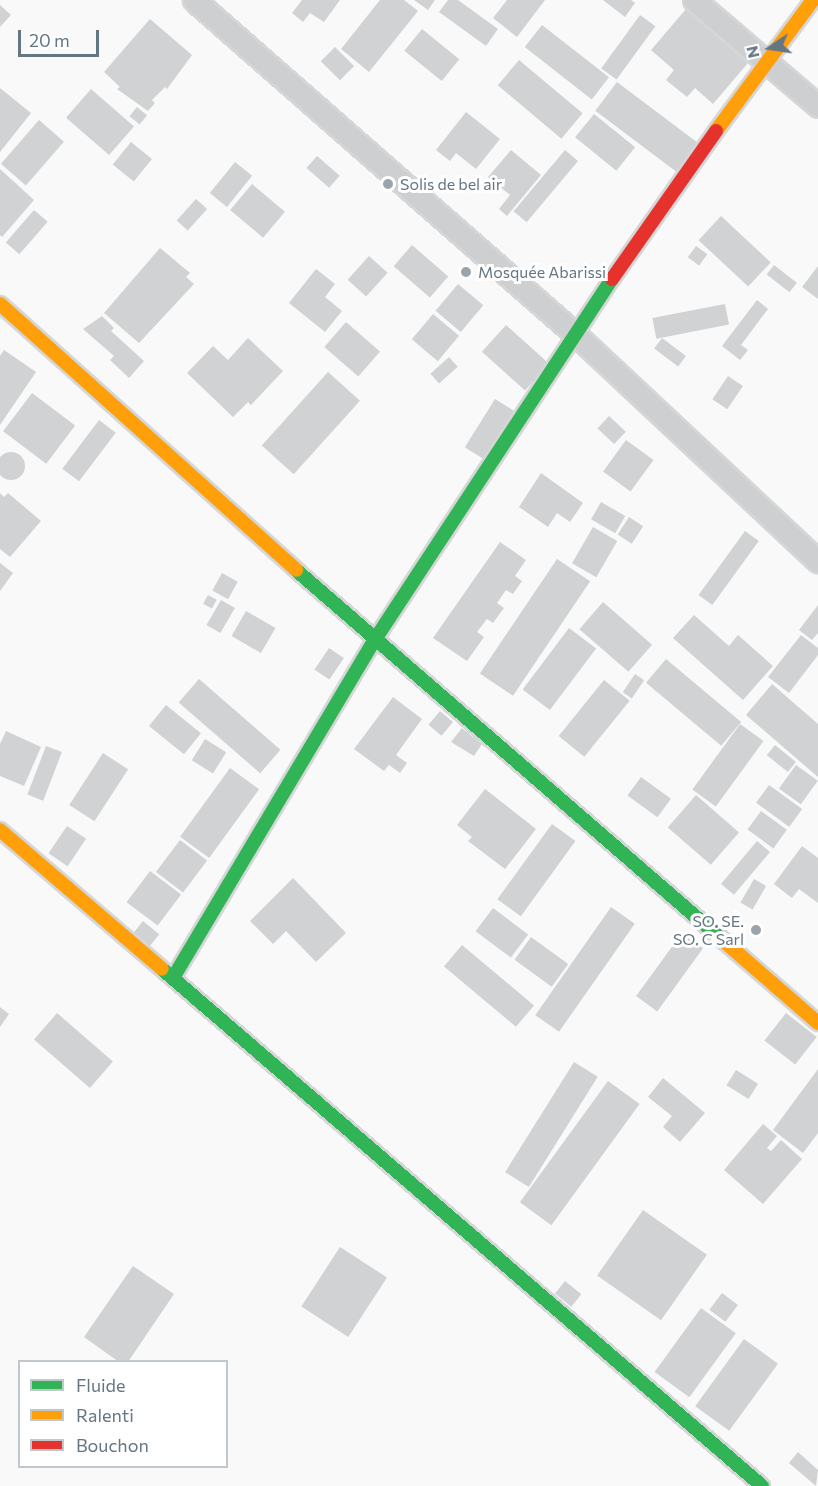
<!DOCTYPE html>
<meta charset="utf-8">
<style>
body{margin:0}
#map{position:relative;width:818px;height:1486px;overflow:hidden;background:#f9f9f9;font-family:Commissioner,sans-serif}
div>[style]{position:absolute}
.building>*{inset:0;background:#d0d2d3;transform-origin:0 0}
.round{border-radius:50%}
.roads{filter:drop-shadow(2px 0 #d5d6d7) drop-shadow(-2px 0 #d5d6d7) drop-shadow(0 2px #d5d6d7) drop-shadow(0 -2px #d5d6d7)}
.street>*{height:21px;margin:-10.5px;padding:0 10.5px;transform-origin:10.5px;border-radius:10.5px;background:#cecfd0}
.fast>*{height:14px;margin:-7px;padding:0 7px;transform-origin:7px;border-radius:7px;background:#30b455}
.slow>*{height:14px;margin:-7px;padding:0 7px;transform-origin:7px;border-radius:7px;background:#ff9f0a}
.jam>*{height:14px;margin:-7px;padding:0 7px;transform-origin:7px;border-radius:7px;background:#e5322d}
.dots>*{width:16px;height:16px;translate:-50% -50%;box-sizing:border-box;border:3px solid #fff;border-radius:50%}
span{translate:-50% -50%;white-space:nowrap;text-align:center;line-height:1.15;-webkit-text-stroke:6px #fff;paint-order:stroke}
.poi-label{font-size:16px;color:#657683}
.left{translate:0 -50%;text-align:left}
.right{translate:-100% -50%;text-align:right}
.legend{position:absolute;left:18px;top:1360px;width:210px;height:108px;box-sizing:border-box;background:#fff;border:2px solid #c1c8cd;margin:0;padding:8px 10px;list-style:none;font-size:18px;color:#657683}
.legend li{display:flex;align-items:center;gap:12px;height:30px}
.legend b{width:30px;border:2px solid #c1c8cd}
.north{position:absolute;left:740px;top:18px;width:60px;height:60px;-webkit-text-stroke:4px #fff;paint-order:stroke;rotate:257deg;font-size:16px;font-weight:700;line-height:24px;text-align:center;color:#657683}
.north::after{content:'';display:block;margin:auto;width:21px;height:27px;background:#657683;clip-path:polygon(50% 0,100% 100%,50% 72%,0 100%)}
.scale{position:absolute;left:18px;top:30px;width:81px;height:27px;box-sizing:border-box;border:3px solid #657683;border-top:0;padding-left:8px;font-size:18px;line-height:21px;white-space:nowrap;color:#657683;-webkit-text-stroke:4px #fff;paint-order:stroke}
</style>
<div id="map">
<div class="building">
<div style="clip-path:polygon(302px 0,340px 0,324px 22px,310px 13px,303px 22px,292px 13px)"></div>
<div style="clip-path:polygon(380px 0,404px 0,418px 11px,369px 72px,341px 49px)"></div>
<div style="clip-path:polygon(414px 0,435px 0,428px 10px)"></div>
<div style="clip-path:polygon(448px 0,458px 0,498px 29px,486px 46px,439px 12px)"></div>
<div style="clip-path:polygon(507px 0,545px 0,517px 37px,493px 18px)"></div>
<div style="clip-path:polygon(603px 0,631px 0,635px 3px,625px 17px)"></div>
<div style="clip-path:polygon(0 5px,11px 15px,0 27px)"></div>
<div style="clip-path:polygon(686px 9px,748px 63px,713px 104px,695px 88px,687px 97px,666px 80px,674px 70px,651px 50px)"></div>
<div style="left:640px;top:15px;width:19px;height:66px;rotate:36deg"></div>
<div style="clip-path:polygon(150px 19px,192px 55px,167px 89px,165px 87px,152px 100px,155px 103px,148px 111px,117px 89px,120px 87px,104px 72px)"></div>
<div style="left:542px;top:25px;width:85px;height:28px;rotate:38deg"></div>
<div style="left:422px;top:29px;width:48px;height:28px;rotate:39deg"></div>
<div style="left:335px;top:47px;width:27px;height:20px;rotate:45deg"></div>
<div style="left:519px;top:60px;width:83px;height:33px;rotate:40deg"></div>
<div style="left:617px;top:82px;width:101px;height:36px;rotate:37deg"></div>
<div style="clip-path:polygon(0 88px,31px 113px,0 152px)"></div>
<div style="left:91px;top:89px;width:57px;height:38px;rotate:41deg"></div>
<div style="left:137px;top:107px;width:13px;height:12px;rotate:39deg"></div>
<div style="clip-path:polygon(466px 112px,500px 139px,476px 169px,456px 153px,450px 161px,436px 150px)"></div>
<div style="left:594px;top:114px;width:53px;height:30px;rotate:39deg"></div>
<div style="left:39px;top:120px;width:33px;height:58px;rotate:41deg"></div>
<div style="left:131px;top:142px;width:27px;height:29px;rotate:39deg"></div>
<div style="clip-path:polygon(511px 150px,541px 175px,507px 216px,499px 209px,510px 195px,488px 177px)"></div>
<div style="left:565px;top:150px;width:17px;height:80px;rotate:40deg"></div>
<div style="left:317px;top:156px;width:30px;height:16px;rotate:41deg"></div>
<div style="left:235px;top:162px;width:22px;height:40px;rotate:39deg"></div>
<div style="clip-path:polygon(0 169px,34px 200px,2px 237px,0 235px)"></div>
<div style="left:252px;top:184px;width:43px;height:34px;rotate:40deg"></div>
<div style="left:196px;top:199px;width:15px;height:29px;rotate:42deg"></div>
<div style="left:34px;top:210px;width:18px;height:43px;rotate:41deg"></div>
<div style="left:721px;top:216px;width:68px;height:33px;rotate:43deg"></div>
<div style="left:412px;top:245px;width:48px;height:28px;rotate:41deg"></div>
<div style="left:696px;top:246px;width:14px;height:14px;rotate:36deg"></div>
<div style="clip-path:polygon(160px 248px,190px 273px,186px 277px,194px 284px,139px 343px,104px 313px)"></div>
<div style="left:369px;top:256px;width:25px;height:32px;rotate:42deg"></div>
<div style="left:774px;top:265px;width:29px;height:12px;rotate:38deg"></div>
<div style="clip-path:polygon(818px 266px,818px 299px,802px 287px)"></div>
<div style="clip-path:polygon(316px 269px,335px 284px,325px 297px,342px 311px,325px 332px,289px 303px)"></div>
<div style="left:458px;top:284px;width:33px;height:35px;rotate:40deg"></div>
<div style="clip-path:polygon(757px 300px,768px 309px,741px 345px,748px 350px,740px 360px,722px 346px)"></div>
<div style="left:725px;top:304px;width:21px;height:74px;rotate:79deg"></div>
<div style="left:433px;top:314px;width:34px;height:33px;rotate:40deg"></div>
<div style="clip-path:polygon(102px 316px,114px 328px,111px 331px,144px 361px,129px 378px,110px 360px,114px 356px,83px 329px)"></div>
<div style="left:346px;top:322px;width:45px;height:33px;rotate:41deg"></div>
<div style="left:506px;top:325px;width:58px;height:36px;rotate:42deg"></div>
<div style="clip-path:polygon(248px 338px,283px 371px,251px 405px,248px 402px,233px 417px,187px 373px,213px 346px,228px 360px)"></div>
<div style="left:662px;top:338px;width:30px;height:13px;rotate:37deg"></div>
<div style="clip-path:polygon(4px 350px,36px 372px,0 425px,0 356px)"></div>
<div style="left:449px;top:357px;width:13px;height:25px;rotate:48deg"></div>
<div style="left:328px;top:372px;width:43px;height:99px;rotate:42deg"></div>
<div style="left:728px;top:376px;width:18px;height:28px;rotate:34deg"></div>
<div style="left:32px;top:393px;width:54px;height:48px;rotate:37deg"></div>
<div style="left:495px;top:399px;width:32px;height:57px;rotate:32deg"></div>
<div style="left:609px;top:416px;width:23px;height:17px;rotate:43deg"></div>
<div style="left:99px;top:420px;width:21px;height:61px;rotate:37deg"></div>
<div style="left:626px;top:440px;width:34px;height:39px;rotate:36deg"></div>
<div class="round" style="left:-3px;top:452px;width:28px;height:28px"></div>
<div style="clip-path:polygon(541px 473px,583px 503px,570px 522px,557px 513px,548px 527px,519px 507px)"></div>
<div style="clip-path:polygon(0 493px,4px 497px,8px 493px,41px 521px,10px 557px,0 549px)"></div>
<div style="left:601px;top:502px;width:28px;height:20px;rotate:30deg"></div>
<div style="left:629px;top:517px;width:17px;height:21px;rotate:33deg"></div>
<div style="left:593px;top:527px;width:28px;height:42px;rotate:30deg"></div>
<div style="left:745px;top:531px;width:17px;height:79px;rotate:36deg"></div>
<div style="clip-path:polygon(500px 542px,526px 560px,515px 576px,522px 581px,513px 594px,506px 590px,497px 603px,504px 608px,493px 623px,487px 619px,477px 632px,484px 637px,467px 661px,433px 638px)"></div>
<div style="left:557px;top:559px;width:40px;height:138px;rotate:34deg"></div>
<div style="clip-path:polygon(0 563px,13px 573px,0 591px)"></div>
<div style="left:222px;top:573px;width:18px;height:20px;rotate:29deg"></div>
<div style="left:208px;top:595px;width:10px;height:10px;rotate:29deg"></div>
<div style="left:221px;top:600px;width:16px;height:29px;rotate:30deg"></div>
<div style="left:603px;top:602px;width:65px;height:36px;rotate:41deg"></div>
<div style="clip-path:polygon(818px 605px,818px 633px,812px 640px,799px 630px)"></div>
<div style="left:246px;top:611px;width:34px;height:29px;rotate:30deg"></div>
<div style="clip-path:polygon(694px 615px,729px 646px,738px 635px,773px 666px,743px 700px,673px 638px)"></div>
<div style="left:569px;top:628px;width:34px;height:77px;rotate:37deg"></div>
<div style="clip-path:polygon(801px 635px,818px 648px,818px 655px,789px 693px,768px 677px)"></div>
<div style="left:329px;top:648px;width:18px;height:26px;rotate:34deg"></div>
<div style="left:666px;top:659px;width:98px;height:31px;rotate:40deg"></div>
<div style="left:635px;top:674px;width:11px;height:22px;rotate:34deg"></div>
<div style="left:199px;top:679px;width:108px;height:31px;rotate:41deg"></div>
<div style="left:604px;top:680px;width:33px;height:72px;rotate:39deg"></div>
<div style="clip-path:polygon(772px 684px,818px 724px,818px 777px,746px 715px)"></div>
<div style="clip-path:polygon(393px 697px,422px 719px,396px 755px,407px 763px,400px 773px,389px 765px,384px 771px,354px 749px)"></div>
<div style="left:166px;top:705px;width:45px;height:27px;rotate:39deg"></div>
<div style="left:440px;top:711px;width:17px;height:18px;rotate:40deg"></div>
<div style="left:740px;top:724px;width:29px;height:81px;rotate:36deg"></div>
<div style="clip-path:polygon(462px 728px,482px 744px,474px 756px,451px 742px)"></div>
<div style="clip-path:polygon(6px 731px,41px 747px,24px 786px,0 776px,0 744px)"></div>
<div style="left:205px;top:739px;width:25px;height:25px;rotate:32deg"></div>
<div style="left:775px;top:745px;width:27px;height:13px;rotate:39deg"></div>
<div style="left:46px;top:746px;width:17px;height:52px;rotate:21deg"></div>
<div style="left:103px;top:753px;width:30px;height:62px;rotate:33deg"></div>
<div style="left:796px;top:765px;width:27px;height:29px;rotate:36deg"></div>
<div style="left:230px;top:768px;width:36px;height:85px;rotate:36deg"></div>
<div style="left:641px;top:777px;width:37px;height:23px;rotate:36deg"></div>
<div style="left:769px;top:785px;width:41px;height:22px;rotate:36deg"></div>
<div style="clip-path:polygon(485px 789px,536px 829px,505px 869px,468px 841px,472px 837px,457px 825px)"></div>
<div style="left:696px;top:795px;width:57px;height:43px;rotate:41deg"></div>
<div style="left:761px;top:811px;width:32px;height:23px;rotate:36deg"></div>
<div style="left:552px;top:824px;width:29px;height:93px;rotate:36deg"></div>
<div style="left:67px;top:826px;width:23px;height:33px;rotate:34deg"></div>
<div style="left:180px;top:840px;width:34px;height:40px;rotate:37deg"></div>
<div style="left:757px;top:841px;width:17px;height:56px;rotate:40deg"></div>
<div style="clip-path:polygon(802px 846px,818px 858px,818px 903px,799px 889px,792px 898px,774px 884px)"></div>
<div style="left:150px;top:871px;width:39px;height:39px;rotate:37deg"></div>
<div style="clip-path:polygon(293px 878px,346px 933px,316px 962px,286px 931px,273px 944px,250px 921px)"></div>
<div style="left:754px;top:879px;width:14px;height:27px;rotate:30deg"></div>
<div style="left:611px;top:907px;width:29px;height:132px;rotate:35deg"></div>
<div style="left:493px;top:908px;width:44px;height:29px;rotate:37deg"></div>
<div style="left:143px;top:921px;width:21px;height:17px;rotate:39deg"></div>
<div style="left:682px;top:933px;width:26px;height:78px;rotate:36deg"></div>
<div style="left:531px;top:937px;width:46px;height:28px;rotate:36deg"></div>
<div style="left:462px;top:945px;width:94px;height:28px;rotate:40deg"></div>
<div style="clip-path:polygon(0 1007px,9px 1014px,0 1027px)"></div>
<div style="left:57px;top:1013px;width:74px;height:35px;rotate:41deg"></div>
<div style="left:786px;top:1013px;width:39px;height:35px;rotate:38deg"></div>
<div style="left:574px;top:1062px;width:28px;height:130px;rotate:32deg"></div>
<div style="clip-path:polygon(818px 1069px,818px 1133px,803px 1153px,773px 1130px)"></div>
<div style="left:736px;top:1070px;width:26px;height:18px;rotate:32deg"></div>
<div style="clip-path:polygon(663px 1078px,705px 1113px,680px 1142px,663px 1127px,672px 1116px,648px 1097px)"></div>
<div style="left:608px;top:1081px;width:39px;height:150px;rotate:36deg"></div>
<div style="clip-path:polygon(763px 1124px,777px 1136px,767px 1148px,771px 1151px,781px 1140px,802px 1159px,763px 1204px,724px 1170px)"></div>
<div style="left:643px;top:1210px;width:78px;height:80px;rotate:35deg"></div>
<div style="left:340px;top:1247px;width:56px;height:71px;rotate:33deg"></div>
<div style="clip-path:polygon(133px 1266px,174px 1294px,128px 1362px,119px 1362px,84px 1337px)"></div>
<div style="left:565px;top:1281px;width:21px;height:16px;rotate:39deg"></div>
<div style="left:722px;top:1293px;width:20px;height:21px;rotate:37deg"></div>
<div style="left:701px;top:1308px;width:43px;height:79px;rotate:36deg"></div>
<div style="left:744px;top:1339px;width:42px;height:83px;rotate:36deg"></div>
<div style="clip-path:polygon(798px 1452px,818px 1470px,816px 1486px,789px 1463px)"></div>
</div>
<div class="roads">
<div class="street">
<div style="left:194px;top:0;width:505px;rotate:41.23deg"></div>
<div style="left:574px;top:333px;width:334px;rotate:43.1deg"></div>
<div style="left:694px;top:0;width:163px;rotate:40.5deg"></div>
</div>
<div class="fast">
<div style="left:296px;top:570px;width:569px;rotate:40.94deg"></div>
<div style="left:162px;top:969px;width:792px;rotate:40.75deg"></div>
<div style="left:173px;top:978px;width:392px;rotate:-59.2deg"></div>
<div style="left:374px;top:641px;width:433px;rotate:-56.7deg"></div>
</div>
<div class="slow">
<div style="left:716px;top:131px;width:163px;rotate:-53.5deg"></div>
<div style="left:0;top:304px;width:398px;rotate:41.9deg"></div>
<div style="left:0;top:830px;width:213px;rotate:40.6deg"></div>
<div style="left:726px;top:943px;width:122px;rotate:41deg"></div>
</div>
<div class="jam">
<div style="left:612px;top:279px;width:181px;rotate:-54.9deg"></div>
</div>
</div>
<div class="dots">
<div style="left:388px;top:184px;background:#99a4ac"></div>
<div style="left:466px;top:272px;background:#99a4ac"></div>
<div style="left:756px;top:930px;background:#99a4ac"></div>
</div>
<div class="poi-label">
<span class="left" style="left:400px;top:184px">Solis de bel air</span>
<span class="left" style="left:478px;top:272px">Mosquée Abarissi</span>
<span class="right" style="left:744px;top:930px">SO. SE.<br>SO. C Sarl</span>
</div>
<ul class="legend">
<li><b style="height:8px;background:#30b455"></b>Fluide</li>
<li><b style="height:8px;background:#ff9f0a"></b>Ralenti</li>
<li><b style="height:8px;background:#e5322d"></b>Bouchon</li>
</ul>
<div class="north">N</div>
<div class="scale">20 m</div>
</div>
